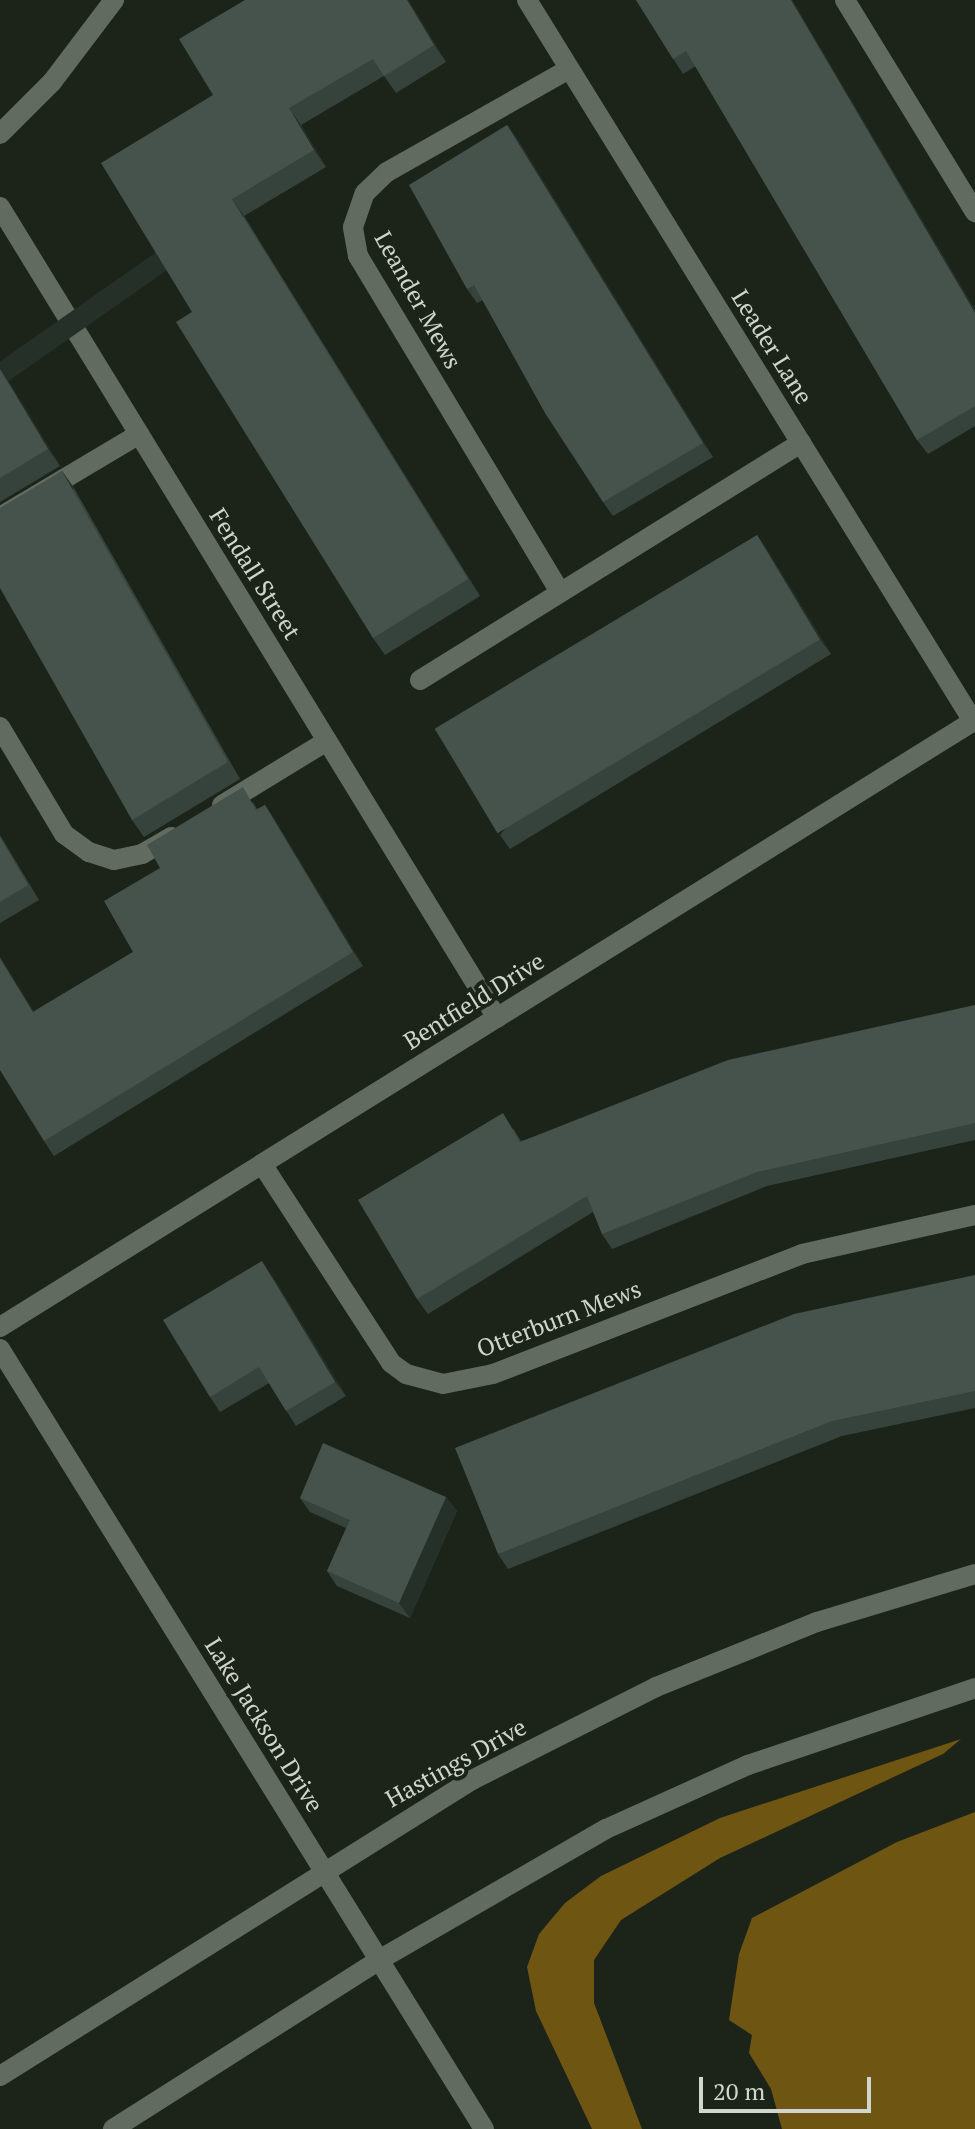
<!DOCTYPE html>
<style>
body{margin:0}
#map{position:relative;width:975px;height:2129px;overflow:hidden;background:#1c241a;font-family:"PT Serif",serif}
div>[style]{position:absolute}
.forest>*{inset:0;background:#6f5512}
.minor>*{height:20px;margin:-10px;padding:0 10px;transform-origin:10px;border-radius:10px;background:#626b5f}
.tertiary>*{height:20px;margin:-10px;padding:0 10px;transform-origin:10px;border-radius:10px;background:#626b5f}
.wall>*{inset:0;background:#36433d}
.shaded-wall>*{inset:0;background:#243028;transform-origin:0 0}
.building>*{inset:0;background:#46534d;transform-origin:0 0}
span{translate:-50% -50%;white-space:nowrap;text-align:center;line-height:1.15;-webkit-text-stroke:8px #1c241a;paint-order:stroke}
.street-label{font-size:24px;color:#d0d5ce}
.scale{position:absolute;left:699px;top:2077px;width:172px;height:36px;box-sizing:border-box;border:4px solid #d0d5ce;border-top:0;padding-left:10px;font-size:24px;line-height:28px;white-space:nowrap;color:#d0d5ce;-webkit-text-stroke:6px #1c241a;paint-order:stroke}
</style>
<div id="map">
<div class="forest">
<div style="clip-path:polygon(961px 1739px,943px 1754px,720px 1858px,621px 1920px,594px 1960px,594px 2003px,642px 2129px,592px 2129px,536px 2011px,527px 1967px,539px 1934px,565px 1903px,601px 1876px,720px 1818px)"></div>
<div style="clip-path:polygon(975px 1812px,975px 2129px,782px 2129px,771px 2089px,749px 2053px,752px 2035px,729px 2020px,739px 1954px,752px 1918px,897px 1842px)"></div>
</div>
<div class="minor">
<div style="left:527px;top:0;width:848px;rotate:58.26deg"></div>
<div style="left:845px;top:0;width:249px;rotate:58.5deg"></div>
<div style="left:0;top:134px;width:74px;rotate:-45deg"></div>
<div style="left:52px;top:82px;width:103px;rotate:-52.9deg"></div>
<div style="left:0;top:207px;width:951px;rotate:58.5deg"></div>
<div style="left:0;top:517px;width:162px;rotate:-30.8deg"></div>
<div style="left:560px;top:592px;width:392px;rotate:-121deg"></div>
<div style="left:358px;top:256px;width:29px;rotate:-100deg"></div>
<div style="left:353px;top:227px;width:36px;rotate:-71deg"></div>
<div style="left:365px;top:193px;width:30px;rotate:-44deg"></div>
<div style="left:387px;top:172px;width:209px;rotate:-29.5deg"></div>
<div style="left:420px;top:680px;width:449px;rotate:-31.9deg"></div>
<div style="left:0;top:727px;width:125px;rotate:59.1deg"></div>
<div style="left:64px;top:834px;width:31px;rotate:36deg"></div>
<div style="left:89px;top:852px;width:26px;rotate:18deg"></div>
<div style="left:114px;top:860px;width:29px;rotate:-12deg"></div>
<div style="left:142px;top:854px;width:34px;rotate:-30deg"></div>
<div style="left:222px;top:805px;width:123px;rotate:-31.4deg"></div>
<div style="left:262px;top:1164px;width:237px;rotate:57deg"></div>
<div style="left:391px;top:1363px;width:19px;rotate:36deg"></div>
<div style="left:406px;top:1374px;width:38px;rotate:15deg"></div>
<div style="left:443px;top:1384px;width:51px;rotate:-11.3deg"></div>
<div style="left:493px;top:1374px;width:331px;rotate:-21.2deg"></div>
<div style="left:802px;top:1254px;width:177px;rotate:-12.7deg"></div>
<div style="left:0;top:1327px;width:1149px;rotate:-31.9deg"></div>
</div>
<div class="tertiary">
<div style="left:0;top:1349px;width:918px;rotate:58.18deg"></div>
<div style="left:0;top:2076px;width:557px;rotate:-32.09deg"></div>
<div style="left:472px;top:1780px;width:206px;rotate:-26.8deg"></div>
<div style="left:656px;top:1687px;width:174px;rotate:-22deg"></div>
<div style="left:817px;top:1622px;width:165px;rotate:-16.9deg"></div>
<div style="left:113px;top:2129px;width:315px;rotate:-32.4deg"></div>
<div style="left:379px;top:1960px;width:262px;rotate:-30deg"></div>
<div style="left:606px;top:1829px;width:156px;rotate:-24.3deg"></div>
<div style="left:748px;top:1765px;width:240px;rotate:-18.7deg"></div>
</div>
<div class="wall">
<div style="clip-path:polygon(408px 0,446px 62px,396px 93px,384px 76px,301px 125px,326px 167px,244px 216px,480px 596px,385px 655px,373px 638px,192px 312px,213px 95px)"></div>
<div style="clip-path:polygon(636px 0,792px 0,975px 310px,975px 426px,928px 454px,917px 440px,696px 66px,683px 74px)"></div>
<div style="clip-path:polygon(507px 125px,518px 140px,713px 457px,613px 516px,603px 502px,483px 300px,477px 303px,467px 289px)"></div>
<div style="clip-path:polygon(0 367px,60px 466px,0 502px)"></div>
<div style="clip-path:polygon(62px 471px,74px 488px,240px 779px,144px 837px,132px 820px)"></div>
<div style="clip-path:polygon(757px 535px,767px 550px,831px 654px,510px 849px,500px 835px)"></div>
<div style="clip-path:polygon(253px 802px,257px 809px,265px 805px,275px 820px,363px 966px,54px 1156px,44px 1141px,34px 1011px,133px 952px,160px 868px)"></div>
<div style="clip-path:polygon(0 835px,39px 900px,0 923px)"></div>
<div style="clip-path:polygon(975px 1005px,975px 1140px,767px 1186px,612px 1249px,602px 1234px,593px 1212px,428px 1314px,417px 1299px,513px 1128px,521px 1141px)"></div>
<div style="clip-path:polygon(975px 1275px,975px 1408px,842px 1436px,508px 1569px,498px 1554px)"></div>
<div style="clip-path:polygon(272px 1276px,346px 1396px,296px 1426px,269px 1383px,220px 1412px,210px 1397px)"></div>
<div style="clip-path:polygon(446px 1497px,457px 1511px,410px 1618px,337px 1586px,327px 1571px,346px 1528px,310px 1512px,300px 1498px)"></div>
</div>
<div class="shaded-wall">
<div style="clip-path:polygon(407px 0,408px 0,446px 62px,434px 45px)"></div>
<div style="clip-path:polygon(791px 0,792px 0,975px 310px,975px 313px)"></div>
<div style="clip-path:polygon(289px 108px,301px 125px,326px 167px,314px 150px)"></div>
<div style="clip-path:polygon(507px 125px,518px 140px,713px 457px,703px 443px)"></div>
<div style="left:232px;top:199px;width:21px;height:447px;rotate:55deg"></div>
<div style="clip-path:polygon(0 367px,60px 466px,48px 449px,0 369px)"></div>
<div style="left:62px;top:471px;width:21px;height:335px;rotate:55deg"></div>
<div style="clip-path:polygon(757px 535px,767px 550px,831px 654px,820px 640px)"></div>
<div style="clip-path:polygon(265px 805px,275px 820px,363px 966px,353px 952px)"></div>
<div style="clip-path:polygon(0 956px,43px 1026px,33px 1012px,0 958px)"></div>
<div style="clip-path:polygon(262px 1261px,272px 1276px,346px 1396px,335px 1382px)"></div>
<div style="clip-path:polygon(446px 1497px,457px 1511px,410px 1618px,399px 1603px)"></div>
</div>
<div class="building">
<div style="clip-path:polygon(245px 0,407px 0,434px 45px,384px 76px,373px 59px,289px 108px,314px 150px,232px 199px,468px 579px,373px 638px,176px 322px,192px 312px,101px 163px,213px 95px,179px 39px)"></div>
<div style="clip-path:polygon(636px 0,791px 0,975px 313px,975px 406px,917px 440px,686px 51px,673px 59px)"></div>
<div style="clip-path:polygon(507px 125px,703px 443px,603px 502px,545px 413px,474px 285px,467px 289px,409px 185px)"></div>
<div style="clip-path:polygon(0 369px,48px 449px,0 478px)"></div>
<div style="clip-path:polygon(62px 471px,228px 762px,132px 820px,0 588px,0 508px)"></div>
<div style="left:757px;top:535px;width:122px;height:376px;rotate:59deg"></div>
<div style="clip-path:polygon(243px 787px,256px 810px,265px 805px,353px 952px,44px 1141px,0 1070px,0 958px,33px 1012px,133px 952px,104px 901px,160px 868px,147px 845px)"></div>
<div style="clip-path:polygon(0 837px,28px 885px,0 902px)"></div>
<div style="clip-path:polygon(975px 1005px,975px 1123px,757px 1172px,602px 1234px,587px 1196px,417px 1299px,358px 1200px,503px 1113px,520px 1142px,728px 1060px)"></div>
<div style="clip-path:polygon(262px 1261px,335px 1382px,286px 1411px,259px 1367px,210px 1397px,163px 1320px)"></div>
<div style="clip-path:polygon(975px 1275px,975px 1391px,832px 1421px,498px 1554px,455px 1448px,794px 1314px)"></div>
<div style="clip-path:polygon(323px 1443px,446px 1497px,399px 1603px,327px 1571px,350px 1520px,300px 1498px)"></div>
</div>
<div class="street-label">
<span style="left:418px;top:300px;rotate:61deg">Leander Mews</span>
<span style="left:772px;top:347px;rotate:58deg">Leader Lane</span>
<span style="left:255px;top:574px;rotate:58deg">Fendall Street</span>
<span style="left:474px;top:1001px;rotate:-32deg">Bentfield Drive</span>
<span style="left:559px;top:1319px;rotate:-21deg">Otterburn Mews</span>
<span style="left:264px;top:1725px;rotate:58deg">Lake Jackson Drive</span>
<span style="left:456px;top:1763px;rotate:-29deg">Hastings Drive</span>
</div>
<div class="scale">20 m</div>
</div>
